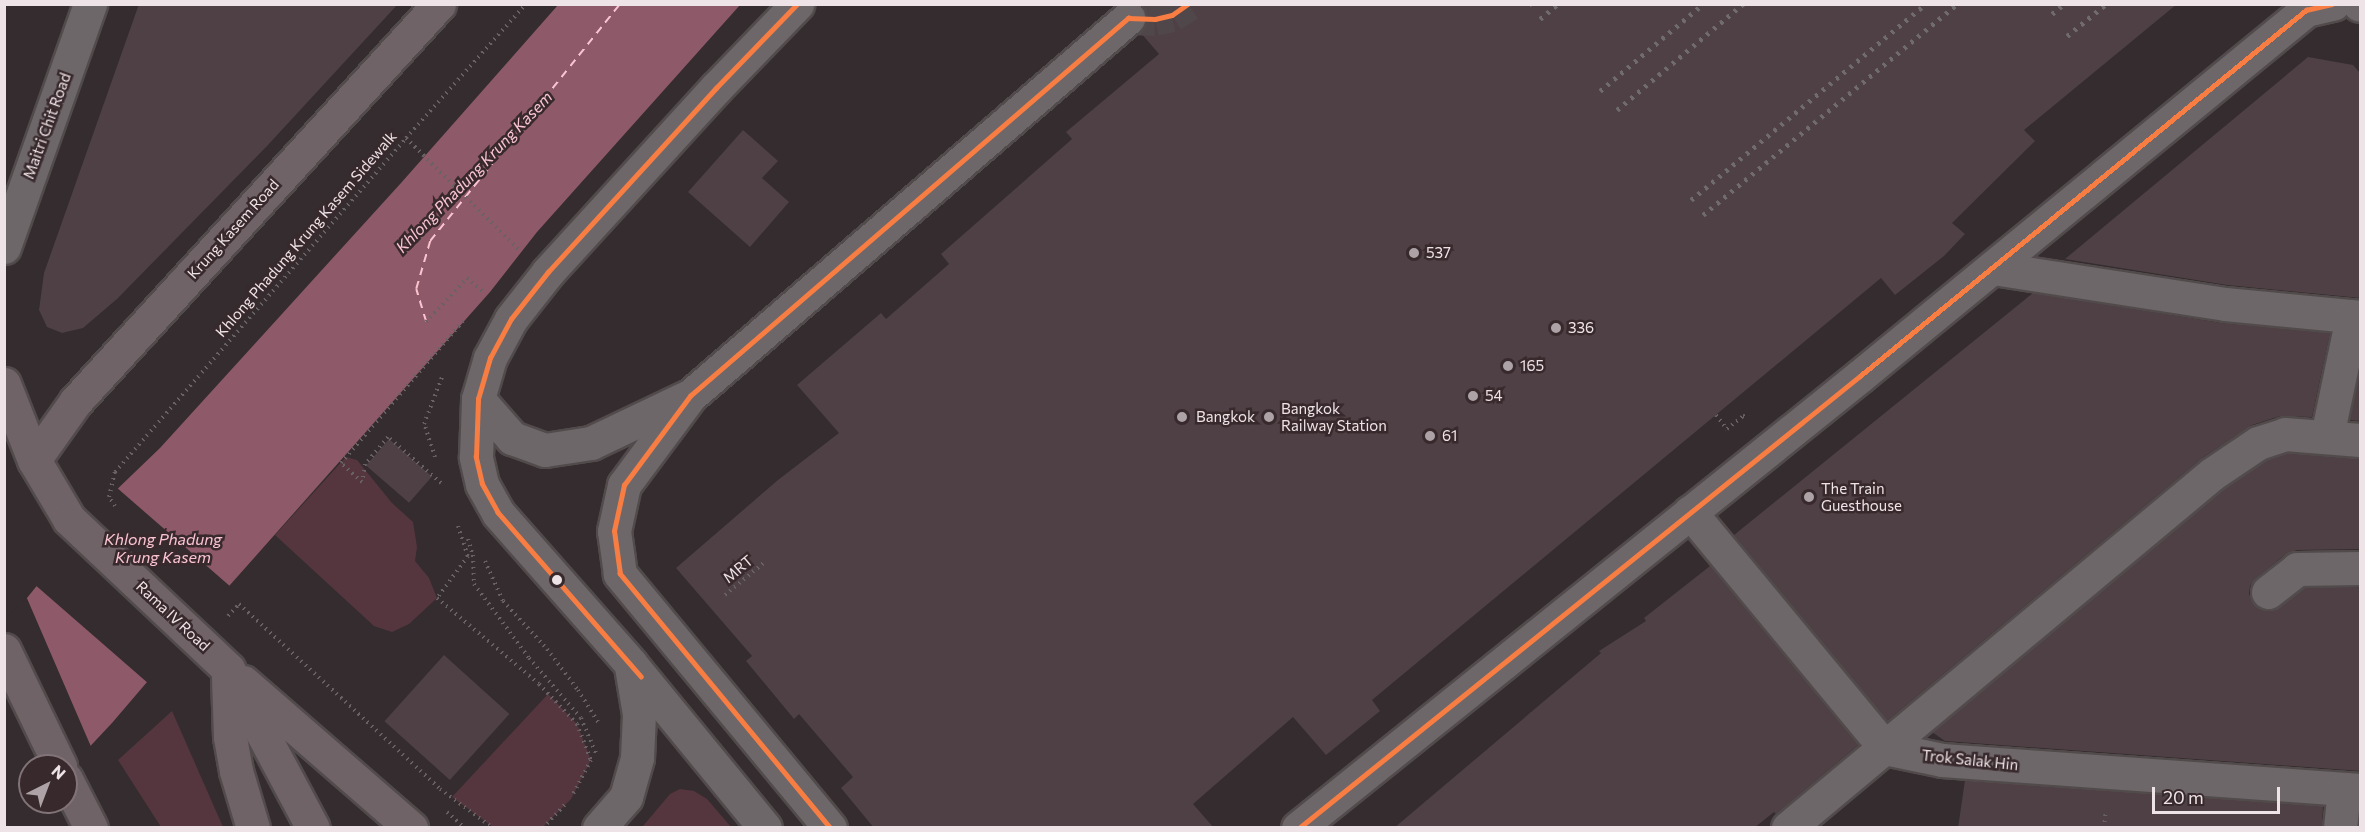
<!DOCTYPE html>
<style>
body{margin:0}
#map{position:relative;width:2365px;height:832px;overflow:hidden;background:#342c2e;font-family:Commissioner,sans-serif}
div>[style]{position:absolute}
.green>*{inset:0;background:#55363f}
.water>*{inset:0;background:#8e5968}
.pier>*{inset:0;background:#342c2e;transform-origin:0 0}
.ferry>*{height:1.5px;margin-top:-0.75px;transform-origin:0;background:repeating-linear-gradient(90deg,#fbc4d3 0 8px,transparent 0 14px)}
.building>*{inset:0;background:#4e4044;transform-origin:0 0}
.minor-tunnel>*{height:33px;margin-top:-16.5px;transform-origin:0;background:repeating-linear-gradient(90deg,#50474a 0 33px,transparent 0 49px)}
.path>*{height:4px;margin-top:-2px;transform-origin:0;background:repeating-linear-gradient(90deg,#686264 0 1.5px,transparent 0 6px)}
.roads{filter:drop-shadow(2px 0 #524b4c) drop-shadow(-2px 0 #524b4c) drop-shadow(0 2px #524b4c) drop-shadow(0 -2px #524b4c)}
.minor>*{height:33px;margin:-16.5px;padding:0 16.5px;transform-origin:16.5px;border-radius:16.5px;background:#6e6769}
.major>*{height:33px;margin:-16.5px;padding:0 16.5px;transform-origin:16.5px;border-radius:16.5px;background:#706368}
.rail>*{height:4.5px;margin-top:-2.25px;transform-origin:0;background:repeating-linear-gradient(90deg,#706b6c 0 3px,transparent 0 9px)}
.bus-1>*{height:4.5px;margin:-2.25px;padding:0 2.25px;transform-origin:2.25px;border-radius:2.25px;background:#f77d43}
.dots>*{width:16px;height:16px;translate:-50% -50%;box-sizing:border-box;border:3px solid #38292d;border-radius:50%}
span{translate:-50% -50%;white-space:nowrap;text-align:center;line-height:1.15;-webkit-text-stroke:5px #38292d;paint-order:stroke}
.street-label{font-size:15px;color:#eee3e6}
.poi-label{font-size:15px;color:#eee3e6}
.left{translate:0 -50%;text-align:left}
.water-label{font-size:16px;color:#fbc4d3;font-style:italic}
.frame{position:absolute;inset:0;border:6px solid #eee3e6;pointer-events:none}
.north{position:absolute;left:18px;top:754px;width:60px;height:60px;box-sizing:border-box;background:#38292d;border:2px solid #817377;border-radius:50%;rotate:42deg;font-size:16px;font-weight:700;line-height:24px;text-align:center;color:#eee3e6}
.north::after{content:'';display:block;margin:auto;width:21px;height:27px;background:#ada3a6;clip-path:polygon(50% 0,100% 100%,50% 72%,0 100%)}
.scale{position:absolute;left:2152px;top:787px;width:128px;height:27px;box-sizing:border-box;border:3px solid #eee3e6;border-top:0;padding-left:8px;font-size:18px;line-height:21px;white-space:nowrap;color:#eee3e6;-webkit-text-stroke:4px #38292d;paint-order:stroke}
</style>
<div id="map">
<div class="green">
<div style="clip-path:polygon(346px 457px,357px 460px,392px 503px,413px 522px,417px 547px,415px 561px,429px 578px,437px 598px,409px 624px,392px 632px,374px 626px,275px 535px)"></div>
<div style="clip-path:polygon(548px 694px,577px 724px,591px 760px,571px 799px,543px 827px,493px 827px,452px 797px)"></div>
<div style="clip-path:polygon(172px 711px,223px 827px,161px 827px,118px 760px)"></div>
<div style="clip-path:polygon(680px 789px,694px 791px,707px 799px,731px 827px,643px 826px,670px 794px)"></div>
</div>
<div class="water">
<div style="clip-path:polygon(558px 5px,740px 5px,537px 232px,490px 292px,230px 585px,112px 723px,66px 772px,66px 766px,30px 766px,30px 802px,5px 828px,5px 625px,109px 497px,160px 448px,401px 183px)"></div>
</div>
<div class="pier">
<div style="left:116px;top:487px;width:153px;height:127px;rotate:41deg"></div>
<div style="clip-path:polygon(26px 596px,92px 749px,68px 774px,66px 766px,30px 766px,30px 802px,40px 803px,18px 828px,5px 827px,4px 621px)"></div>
</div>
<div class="ferry">
<div style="left:426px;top:322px;width:34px;rotate:-107deg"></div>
<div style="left:416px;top:289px;width:50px;rotate:-73.7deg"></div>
<div style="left:430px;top:241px;width:304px;rotate:-51.3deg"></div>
</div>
<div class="building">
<div style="clip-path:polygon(139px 4px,398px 4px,267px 146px,117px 299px,83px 328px,62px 333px,47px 327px,39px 310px,44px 273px)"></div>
<div style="clip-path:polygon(1140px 4px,2177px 4px,2024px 130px,2035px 141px,1952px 223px,1965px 234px,1944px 256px,1895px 295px,1881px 278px,1372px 700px,1380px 711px,1326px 755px,1293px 717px,1193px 804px,1214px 828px,874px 828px,841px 788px,853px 777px,799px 714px,794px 719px,746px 661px,752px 656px,676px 568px,778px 480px,839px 433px,797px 385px,881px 313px,886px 319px,949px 264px,941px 254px,1072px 139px,1066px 132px,1159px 54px,1140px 32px,1145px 25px,1146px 15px)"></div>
<div style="clip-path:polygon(2308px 57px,2353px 65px,2361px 74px,2361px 298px,2227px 285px,2065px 259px)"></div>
<div style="clip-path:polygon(743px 130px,778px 161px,762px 178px,789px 202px,750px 247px,688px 192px)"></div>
<div style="clip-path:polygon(2033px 293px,2222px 323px,2330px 333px,2312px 417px,2280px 416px,2252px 425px,2202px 458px,1887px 721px,1734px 535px)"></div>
<div style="clip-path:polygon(2361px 368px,2361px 421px,2349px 420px)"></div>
<div style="left:389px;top:439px;width:57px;height:35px;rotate:41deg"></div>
<div style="clip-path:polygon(2287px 453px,2361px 458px,2361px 549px,2297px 550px,2286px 554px,2256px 578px,2250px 586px,2249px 594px,2254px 604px,2262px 610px,2270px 611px,2280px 607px,2304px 588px,2361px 587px,2361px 771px,1945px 741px,1932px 732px,2223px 489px,2266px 460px)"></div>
<div style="clip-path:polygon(1710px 566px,1858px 745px,1776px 814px,1774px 812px,1754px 828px,1394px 828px,1601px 653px,1599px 651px,1646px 621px,1644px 618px)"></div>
<div style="left:444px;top:655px;width:88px;height:89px;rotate:42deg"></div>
<div style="clip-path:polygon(1965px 780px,2323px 806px,2322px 828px,1958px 828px)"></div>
</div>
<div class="minor-tunnel">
<div style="left:1128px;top:18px;width:27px;rotate:2deg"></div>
<div style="left:1155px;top:19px;width:17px;rotate:-13deg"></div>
<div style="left:1172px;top:15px;width:20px;rotate:-33deg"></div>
</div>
<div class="path">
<div style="left:406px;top:138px;width:158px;rotate:44.7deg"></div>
<div style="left:426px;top:322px;width:60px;rotate:-47deg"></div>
<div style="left:467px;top:278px;width:23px;rotate:41deg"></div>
<div style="left:1716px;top:415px;width:18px;rotate:52deg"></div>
<div style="left:1727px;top:429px;width:21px;rotate:-39deg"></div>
<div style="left:1743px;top:416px;width:6px;rotate:9deg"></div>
<div style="left:435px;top:457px;width:35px;rotate:-108deg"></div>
<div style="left:424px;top:424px;width:50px;rotate:-69deg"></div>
<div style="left:441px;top:483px;width:70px;rotate:-139deg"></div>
<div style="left:388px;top:437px;width:35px;rotate:130deg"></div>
<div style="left:365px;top:464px;width:18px;rotate:99deg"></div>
<div style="left:362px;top:482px;width:28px;rotate:-138deg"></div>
<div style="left:341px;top:463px;width:187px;rotate:-49.3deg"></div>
<div style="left:115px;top:506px;width:11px;rotate:-124deg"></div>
<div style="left:109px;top:497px;width:26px;rotate:-77deg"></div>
<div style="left:115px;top:472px;width:443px;rotate:-48.9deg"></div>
<div style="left:406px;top:138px;width:180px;rotate:-48.2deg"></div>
<div style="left:458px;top:526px;width:32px;rotate:72deg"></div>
<div style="left:468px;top:556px;width:52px;rotate:126.4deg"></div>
<div style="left:437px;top:598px;width:133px;rotate:40.1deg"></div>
<div style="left:539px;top:684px;width:55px;rotate:46.5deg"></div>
<div style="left:577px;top:724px;width:39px;rotate:69deg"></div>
<div style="left:591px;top:760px;width:41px;rotate:117.8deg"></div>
<div style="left:468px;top:539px;width:17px;rotate:73deg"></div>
<div style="left:473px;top:555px;width:29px;rotate:88deg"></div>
<div style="left:474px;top:584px;width:92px;rotate:53.4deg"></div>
<div style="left:529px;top:658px;width:79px;rotate:49.1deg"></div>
<div style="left:581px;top:718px;width:39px;rotate:67deg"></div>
<div style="left:485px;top:561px;width:44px;rotate:65.8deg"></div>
<div style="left:503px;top:601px;width:65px;rotate:47.5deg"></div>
<div style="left:547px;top:649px;width:51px;rotate:52.9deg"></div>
<div style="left:578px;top:690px;width:39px;rotate:58deg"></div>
<div style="left:725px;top:595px;width:53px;rotate:-39.7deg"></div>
<div style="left:228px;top:616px;width:16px;rotate:-47deg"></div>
<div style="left:239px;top:604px;width:273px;rotate:42.6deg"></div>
<div style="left:440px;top:789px;width:66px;rotate:36.3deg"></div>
<div style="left:447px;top:812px;width:24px;rotate:42deg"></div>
<div style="left:543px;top:828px;width:33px;rotate:-47deg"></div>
<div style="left:2104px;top:828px;width:18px;rotate:-84deg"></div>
</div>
<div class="roads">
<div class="minor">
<div style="left:2359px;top:4px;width:1px;rotate:45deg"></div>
<div style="left:4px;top:247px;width:258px;rotate:-70.5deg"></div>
<div style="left:1993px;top:268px;width:235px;rotate:8.8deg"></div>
<div style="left:2225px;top:304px;width:136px;rotate:5.5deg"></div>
<div style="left:478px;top:399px;width:52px;rotate:48.9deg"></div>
<div style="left:512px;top:438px;width:35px;rotate:20deg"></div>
<div style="left:545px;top:450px;width:47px;rotate:-8.7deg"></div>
<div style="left:591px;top:443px;width:104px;rotate:-25.6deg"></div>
<div style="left:2327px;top:436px;width:122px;rotate:-78.1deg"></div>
<div style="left:1690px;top:512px;width:306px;rotate:50.4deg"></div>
<div style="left:1885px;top:748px;width:58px;rotate:11.9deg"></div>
<div style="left:1942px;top:760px;width:419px;rotate:4.1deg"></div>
<div style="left:2268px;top:592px;width:37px;rotate:-38deg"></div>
<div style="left:2297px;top:569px;width:63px;rotate:-0.9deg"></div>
<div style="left:599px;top:828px;width:41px;rotate:-48.9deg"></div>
<div style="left:626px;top:797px;width:41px;rotate:-74.2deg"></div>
<div style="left:637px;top:758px;width:44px;rotate:-87.4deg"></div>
<div style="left:639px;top:714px;width:49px;rotate:-99.5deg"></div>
<div style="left:765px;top:828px;width:212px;rotate:-129.3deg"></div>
<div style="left:631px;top:664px;width:201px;rotate:-131.4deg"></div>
<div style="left:498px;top:513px;width:33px;rotate:-119deg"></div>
<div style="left:482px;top:484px;width:28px;rotate:-103deg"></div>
<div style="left:476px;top:457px;width:58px;rotate:-88deg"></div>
<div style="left:478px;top:399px;width:43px;rotate:-73.7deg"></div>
<div style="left:490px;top:358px;width:44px;rotate:-61.7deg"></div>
<div style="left:511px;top:319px;width:60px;rotate:-51.8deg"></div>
<div style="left:548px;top:272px;width:249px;rotate:-47.6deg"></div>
<div style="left:716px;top:88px;width:117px;rotate:-46deg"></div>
<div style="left:830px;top:828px;width:330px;rotate:-129.6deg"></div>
<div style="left:620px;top:574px;width:43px;rotate:-97.9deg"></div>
<div style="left:614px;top:531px;width:47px;rotate:-77.7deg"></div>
<div style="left:624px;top:485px;width:111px;rotate:-53.4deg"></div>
<div style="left:690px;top:396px;width:579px;rotate:-40.79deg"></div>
<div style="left:1298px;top:828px;width:721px;rotate:-38.81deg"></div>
<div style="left:1860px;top:376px;width:577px;rotate:-39.37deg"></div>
<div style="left:2306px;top:10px;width:28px;rotate:-13deg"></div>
<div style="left:1788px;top:828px;width:552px;rotate:-39.86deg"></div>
<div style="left:2212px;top:474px;width:55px;rotate:-34deg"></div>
<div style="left:2258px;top:443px;width:28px;rotate:-18deg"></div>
<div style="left:2285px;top:434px;width:75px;rotate:4.6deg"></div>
<div style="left:2340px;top:828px;width:39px;rotate:-84deg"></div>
</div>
<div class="major">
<div style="left:4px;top:384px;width:82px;rotate:68.5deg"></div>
<div style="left:34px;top:460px;width:69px;rotate:59.3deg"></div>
<div style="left:69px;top:519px;width:219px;rotate:43.3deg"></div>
<div style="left:228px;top:669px;width:180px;rotate:61.9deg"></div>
<div style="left:34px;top:460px;width:72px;rotate:-54.6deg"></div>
<div style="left:76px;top:401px;width:538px;rotate:-47.56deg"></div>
<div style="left:4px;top:650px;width:129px;rotate:64.2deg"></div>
<div style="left:228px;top:677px;width:60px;rotate:88.1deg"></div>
<div style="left:230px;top:737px;width:35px;rotate:80deg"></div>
<div style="left:236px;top:771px;width:59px;rotate:73.4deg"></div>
<div style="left:243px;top:682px;width:223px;rotate:41deg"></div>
<div style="left:66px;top:779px;width:55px;rotate:63deg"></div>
</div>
</div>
<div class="rail">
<div style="left:1529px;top:5px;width:1px;rotate:-45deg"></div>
<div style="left:2052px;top:14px;width:16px;rotate:-40deg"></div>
<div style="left:1540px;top:19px;width:23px;rotate:-40deg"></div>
<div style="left:2067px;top:36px;width:50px;rotate:-39.4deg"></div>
<div style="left:1600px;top:91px;width:135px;rotate:-40.2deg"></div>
<div style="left:1617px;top:110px;width:165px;rotate:-40.1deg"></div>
<div style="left:1691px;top:200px;width:305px;rotate:-39.9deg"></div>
<div style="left:1703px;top:215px;width:330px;rotate:-39.7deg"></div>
</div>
<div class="bus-1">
<div style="left:641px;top:677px;width:218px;rotate:-131.1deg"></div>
<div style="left:498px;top:513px;width:33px;rotate:-119deg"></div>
<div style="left:482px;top:484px;width:28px;rotate:-103deg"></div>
<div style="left:476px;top:457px;width:58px;rotate:-88deg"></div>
<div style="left:478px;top:399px;width:43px;rotate:-73.7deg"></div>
<div style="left:490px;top:358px;width:44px;rotate:-61.7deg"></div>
<div style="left:511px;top:319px;width:60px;rotate:-51.8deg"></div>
<div style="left:548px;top:272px;width:249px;rotate:-47.6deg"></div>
<div style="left:716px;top:88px;width:117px;rotate:-46deg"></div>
<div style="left:830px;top:828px;width:330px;rotate:-129.6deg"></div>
<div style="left:620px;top:574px;width:43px;rotate:-97.9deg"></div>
<div style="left:614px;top:531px;width:47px;rotate:-77.7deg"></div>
<div style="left:624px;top:485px;width:111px;rotate:-53.4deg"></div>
<div style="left:690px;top:396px;width:579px;rotate:-40.79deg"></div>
<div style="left:1128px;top:18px;width:27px;rotate:2deg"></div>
<div style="left:1155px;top:19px;width:17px;rotate:-13deg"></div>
<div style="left:1172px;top:15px;width:19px;rotate:-35deg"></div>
<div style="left:1299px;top:828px;width:720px;rotate:-38.86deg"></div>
<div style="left:1860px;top:376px;width:577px;rotate:-39.37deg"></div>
<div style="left:2306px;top:10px;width:26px;rotate:-13deg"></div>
</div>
<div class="dots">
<div style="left:1414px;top:253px;background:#ada3a6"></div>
<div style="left:1556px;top:328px;background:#ada3a6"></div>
<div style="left:1508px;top:366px;background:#ada3a6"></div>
<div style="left:1473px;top:396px;background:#ada3a6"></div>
<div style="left:1182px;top:417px;background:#ada3a6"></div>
<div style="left:1269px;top:417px;background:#ada3a6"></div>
<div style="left:1430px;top:436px;background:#ada3a6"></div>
<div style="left:1809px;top:497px;background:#ada3a6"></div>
<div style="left:557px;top:580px;background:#eee3e6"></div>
</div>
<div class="street-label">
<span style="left:47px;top:126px;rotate:-70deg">Maitri Chit Road</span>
<span style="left:233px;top:229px;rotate:-48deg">Krung Kasem Road</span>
<span style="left:306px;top:234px;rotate:-49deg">Khlong Phadung Krung Kasem Sidewalk</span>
<span style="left:738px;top:569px;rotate:-40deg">MRT</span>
<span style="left:173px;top:616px;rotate:43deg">Rama IV Road</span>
<span style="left:1970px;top:760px;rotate:6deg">Trok Salak Hin</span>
</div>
<div class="poi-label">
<span class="left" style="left:1426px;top:253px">537</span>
<span class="left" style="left:1568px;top:328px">336</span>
<span class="left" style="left:1520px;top:366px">165</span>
<span class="left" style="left:1485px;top:396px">54</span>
<span class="left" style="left:1281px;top:417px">Bangkok<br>Railway Station</span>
<span class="left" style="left:1196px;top:417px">Bangkok</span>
<span class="left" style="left:1442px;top:436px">61</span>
<span class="left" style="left:1821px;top:497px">The Train<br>Guesthouse</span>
</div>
<div class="water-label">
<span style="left:474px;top:172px;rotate:-46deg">Khlong Phadung Krung Kasem</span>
<span style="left:163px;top:548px">Khlong Phadung<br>Krung Kasem</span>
</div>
<div class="frame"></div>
<div class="north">N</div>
<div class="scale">20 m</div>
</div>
